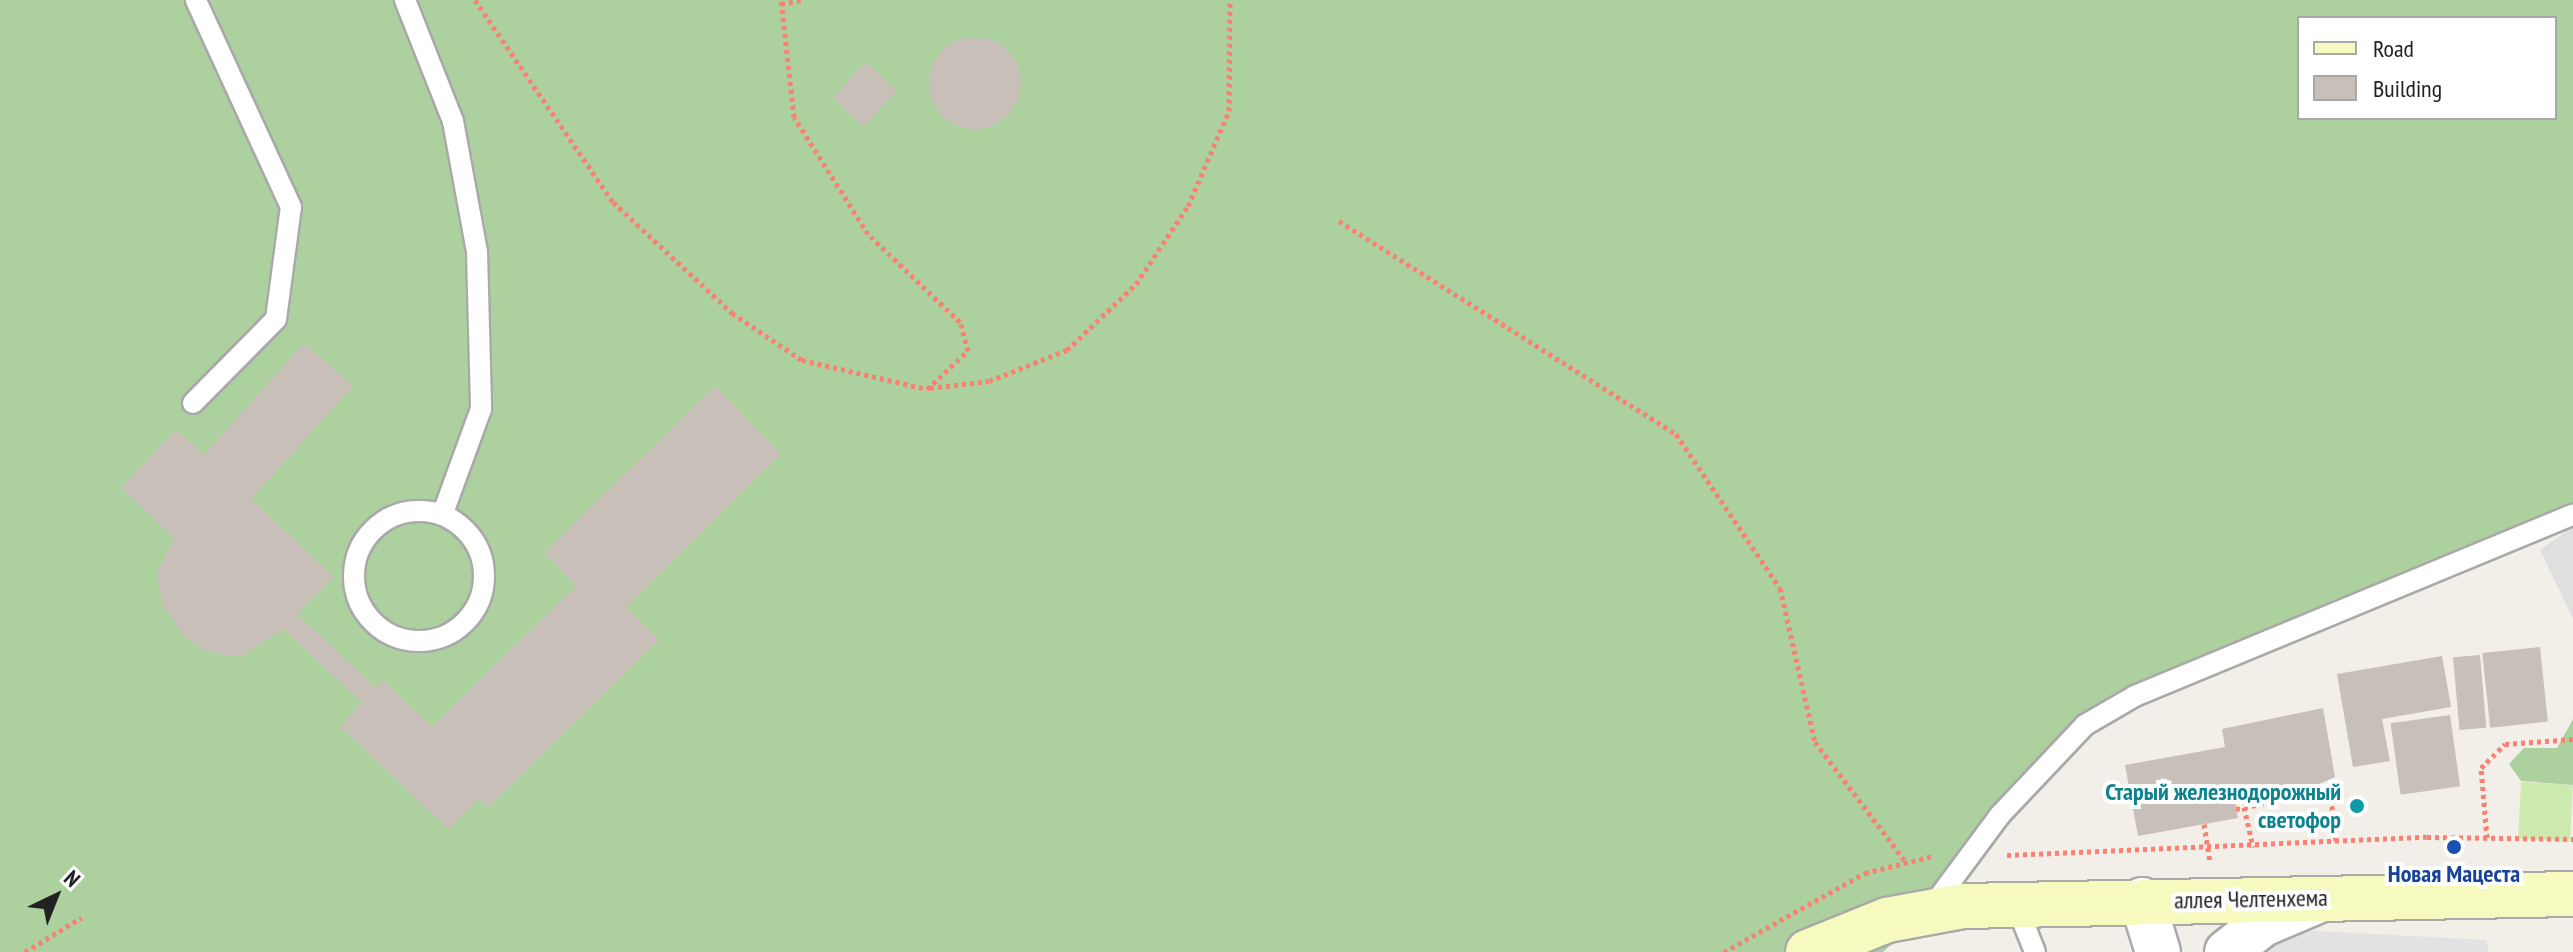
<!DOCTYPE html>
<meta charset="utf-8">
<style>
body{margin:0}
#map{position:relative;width:2573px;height:952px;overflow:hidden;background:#f2efe9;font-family:"PT Sans Narrow",sans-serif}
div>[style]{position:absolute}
.residential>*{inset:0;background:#e0dfdf}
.grass>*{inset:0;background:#cdebb0;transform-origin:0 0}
.forest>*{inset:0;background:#add19e}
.parking>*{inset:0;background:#e2e2e2}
.building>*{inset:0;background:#c7bfb8;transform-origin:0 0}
.round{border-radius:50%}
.path>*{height:5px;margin-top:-2.5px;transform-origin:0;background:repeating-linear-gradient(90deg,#fa8072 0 4px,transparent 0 8px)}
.roads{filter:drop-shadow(2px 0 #a9a9a9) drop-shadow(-2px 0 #a9a9a9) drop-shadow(0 2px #a9a9a9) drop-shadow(0 -2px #a9a9a9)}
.service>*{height:20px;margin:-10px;padding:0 10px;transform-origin:10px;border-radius:10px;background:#fff}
.service>.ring{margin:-10px;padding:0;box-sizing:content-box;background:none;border:20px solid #fff;border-radius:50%}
.tertiary>*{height:44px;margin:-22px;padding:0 22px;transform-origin:22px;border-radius:22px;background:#fff}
.secondary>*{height:44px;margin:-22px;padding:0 22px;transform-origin:22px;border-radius:22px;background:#f7fabf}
.dots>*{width:22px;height:22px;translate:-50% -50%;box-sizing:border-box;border:4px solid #fff;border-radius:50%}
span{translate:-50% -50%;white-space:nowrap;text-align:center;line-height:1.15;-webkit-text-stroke:8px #fff;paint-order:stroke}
.culture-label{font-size:24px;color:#0d838f;font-weight:700}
.right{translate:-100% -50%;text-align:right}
.transit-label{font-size:24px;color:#164399;font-weight:700}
.street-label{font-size:24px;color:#222}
.legend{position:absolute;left:2297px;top:16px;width:260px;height:104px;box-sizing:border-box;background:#fff;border:2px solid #a7a7a7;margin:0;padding:10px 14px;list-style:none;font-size:24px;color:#222}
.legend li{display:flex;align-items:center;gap:16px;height:40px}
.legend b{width:40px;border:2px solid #a7a7a7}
.north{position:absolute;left:16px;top:856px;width:80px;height:80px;-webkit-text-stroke:6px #fff;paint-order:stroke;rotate:43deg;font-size:22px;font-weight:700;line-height:32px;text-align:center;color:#222}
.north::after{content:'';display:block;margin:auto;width:28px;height:36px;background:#222;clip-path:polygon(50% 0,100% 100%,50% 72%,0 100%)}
</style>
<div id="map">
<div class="residential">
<div style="clip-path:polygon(2573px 526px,2573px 619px,2540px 550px)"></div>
</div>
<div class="grass">
<div style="left:2521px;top:782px;width:52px;height:57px;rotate:3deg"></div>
</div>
<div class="forest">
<div style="clip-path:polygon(evenodd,0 0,2573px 0,2573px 515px,2085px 725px,1929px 911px,1883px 952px,0 952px,0 0,2299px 18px,2555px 18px,2555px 118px,2299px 118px,2299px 18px)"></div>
<div style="clip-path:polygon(2573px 719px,2573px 785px,2521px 781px,2509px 764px,2524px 748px,2557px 748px)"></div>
</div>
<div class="parking">
<div style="clip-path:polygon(2299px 930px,2486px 940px,2489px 952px,2247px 952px)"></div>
</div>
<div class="building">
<div class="round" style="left:929px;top:37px;width:92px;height:92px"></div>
<div style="left:866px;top:62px;width:42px;height:49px;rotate:43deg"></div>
<div style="clip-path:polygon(304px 343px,353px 386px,251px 499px,334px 577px,297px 614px,376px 688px,383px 680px,432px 727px,576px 586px,544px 553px,715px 386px,781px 454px,626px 607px,659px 640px,488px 807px,479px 798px,449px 830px,340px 726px,362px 702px,283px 629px,241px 657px,208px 652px,185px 638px,162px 603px,157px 573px,174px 538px,121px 488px,176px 429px,204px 455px)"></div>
<div style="left:2540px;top:647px;width:75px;height:58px;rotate:84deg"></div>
<div style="left:2480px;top:655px;width:73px;height:27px;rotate:85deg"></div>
<div style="clip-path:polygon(2442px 656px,2451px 707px,2382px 719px,2390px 761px,2353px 767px,2337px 674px)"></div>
<div style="clip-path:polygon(2323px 708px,2335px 777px,2301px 792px,2281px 787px,2234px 796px,2238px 818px,2138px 836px,2125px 765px,2225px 747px,2222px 729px)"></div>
<div style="left:2450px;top:715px;width:72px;height:60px;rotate:82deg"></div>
</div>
<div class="path">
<div style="left:475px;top:0;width:245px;rotate:55.7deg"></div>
<div style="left:613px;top:202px;width:163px;rotate:43deg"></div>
<div style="left:732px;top:313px;width:84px;rotate:33.9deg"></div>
<div style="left:802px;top:360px;width:128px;rotate:13.1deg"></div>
<div style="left:927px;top:389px;width:56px;rotate:-42.8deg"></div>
<div style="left:968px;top:351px;width:30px;rotate:-105deg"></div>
<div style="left:960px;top:322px;width:127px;rotate:-136.3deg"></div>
<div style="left:868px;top:234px;width:138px;rotate:-122.3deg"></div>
<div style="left:794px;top:117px;width:118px;rotate:-96.3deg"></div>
<div style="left:781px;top:4px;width:20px;rotate:-11deg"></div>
<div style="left:1339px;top:221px;width:399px;rotate:32.3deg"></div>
<div style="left:1676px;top:434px;width:186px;rotate:56deg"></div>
<div style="left:1780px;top:588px;width:158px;rotate:77.2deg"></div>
<div style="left:1815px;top:742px;width:149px;rotate:52.9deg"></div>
<div style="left:930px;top:388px;width:59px;rotate:-6.8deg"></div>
<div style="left:989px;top:381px;width:84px;rotate:-21.7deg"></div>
<div style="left:1067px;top:350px;width:95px;rotate:-43.7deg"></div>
<div style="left:1136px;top:284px;width:94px;rotate:-56.3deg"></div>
<div style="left:1188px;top:206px;width:103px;rotate:-66.7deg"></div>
<div style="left:1229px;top:111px;width:111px;rotate:-89.5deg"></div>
<div style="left:2244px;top:807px;width:41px;rotate:77.3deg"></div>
<div style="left:2236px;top:809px;width:96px;rotate:-11.4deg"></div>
<div style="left:2330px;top:790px;width:51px;rotate:83.3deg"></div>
<div style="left:2204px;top:824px;width:39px;rotate:81deg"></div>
<div style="left:2487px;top:838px;width:70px;rotate:-94.9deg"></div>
<div style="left:2481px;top:768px;width:34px;rotate:-45deg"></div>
<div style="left:2505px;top:744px;width:68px;rotate:-4.2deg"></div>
<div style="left:2007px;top:855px;width:420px;rotate:-2.5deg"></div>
<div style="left:2427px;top:837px;width:146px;rotate:0.8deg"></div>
<div style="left:25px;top:952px;width:66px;rotate:-31.3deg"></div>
<div style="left:1724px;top:952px;width:162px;rotate:-29.3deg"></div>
<div style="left:1865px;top:873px;width:69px;rotate:-14.2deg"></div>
</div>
<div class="roads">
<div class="service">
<div style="left:405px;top:0;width:130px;rotate:68.4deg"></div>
<div style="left:453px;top:121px;width:133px;rotate:79.6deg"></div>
<div style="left:477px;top:252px;width:157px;rotate:88.5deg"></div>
<div style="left:481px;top:409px;width:111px;rotate:110.1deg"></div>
<div style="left:193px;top:403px;width:118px;rotate:-45.3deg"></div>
<div style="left:276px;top:319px;width:113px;rotate:-82.4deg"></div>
<div style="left:291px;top:207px;width:228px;rotate:-114.7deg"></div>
<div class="ring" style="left:354px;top:511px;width:110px;height:110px"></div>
<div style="left:2015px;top:902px;width:54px;rotate:68.2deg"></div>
<div style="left:1931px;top:908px;width:116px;rotate:-53.4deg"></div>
<div style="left:2000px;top:815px;width:124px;rotate:-46.6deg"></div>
<div style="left:2085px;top:725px;width:58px;rotate:-30.1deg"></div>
<div style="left:2135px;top:696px;width:474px;rotate:-22.5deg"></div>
</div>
<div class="tertiary">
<div style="left:2142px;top:900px;width:54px;rotate:72.9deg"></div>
<div style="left:2227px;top:952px;width:46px;rotate:-37.9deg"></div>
<div style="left:2263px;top:924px;width:64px;rotate:-23deg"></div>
</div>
<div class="secondary">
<div style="left:1808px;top:952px;width:85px;rotate:-22.1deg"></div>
<div style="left:1887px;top:920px;width:77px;rotate:-10.4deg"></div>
<div style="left:1963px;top:906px;width:610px;rotate:-1.13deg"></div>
</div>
</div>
<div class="dots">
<div style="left:2357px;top:806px;background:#0f9aa8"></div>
<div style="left:2454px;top:847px;background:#1a4fb4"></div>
</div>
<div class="culture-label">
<span class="right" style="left:2341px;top:806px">Старый железнодорожный<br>светофор</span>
</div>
<div class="transit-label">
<span style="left:2454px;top:874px">Новая Мацеста</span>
</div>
<div class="street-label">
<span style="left:2251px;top:899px;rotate:-1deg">аллея Челтенхема</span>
</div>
<ul class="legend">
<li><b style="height:10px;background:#f7fabf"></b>Road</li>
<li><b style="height:22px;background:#c7bfb8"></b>Building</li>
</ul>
<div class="north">N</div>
</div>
